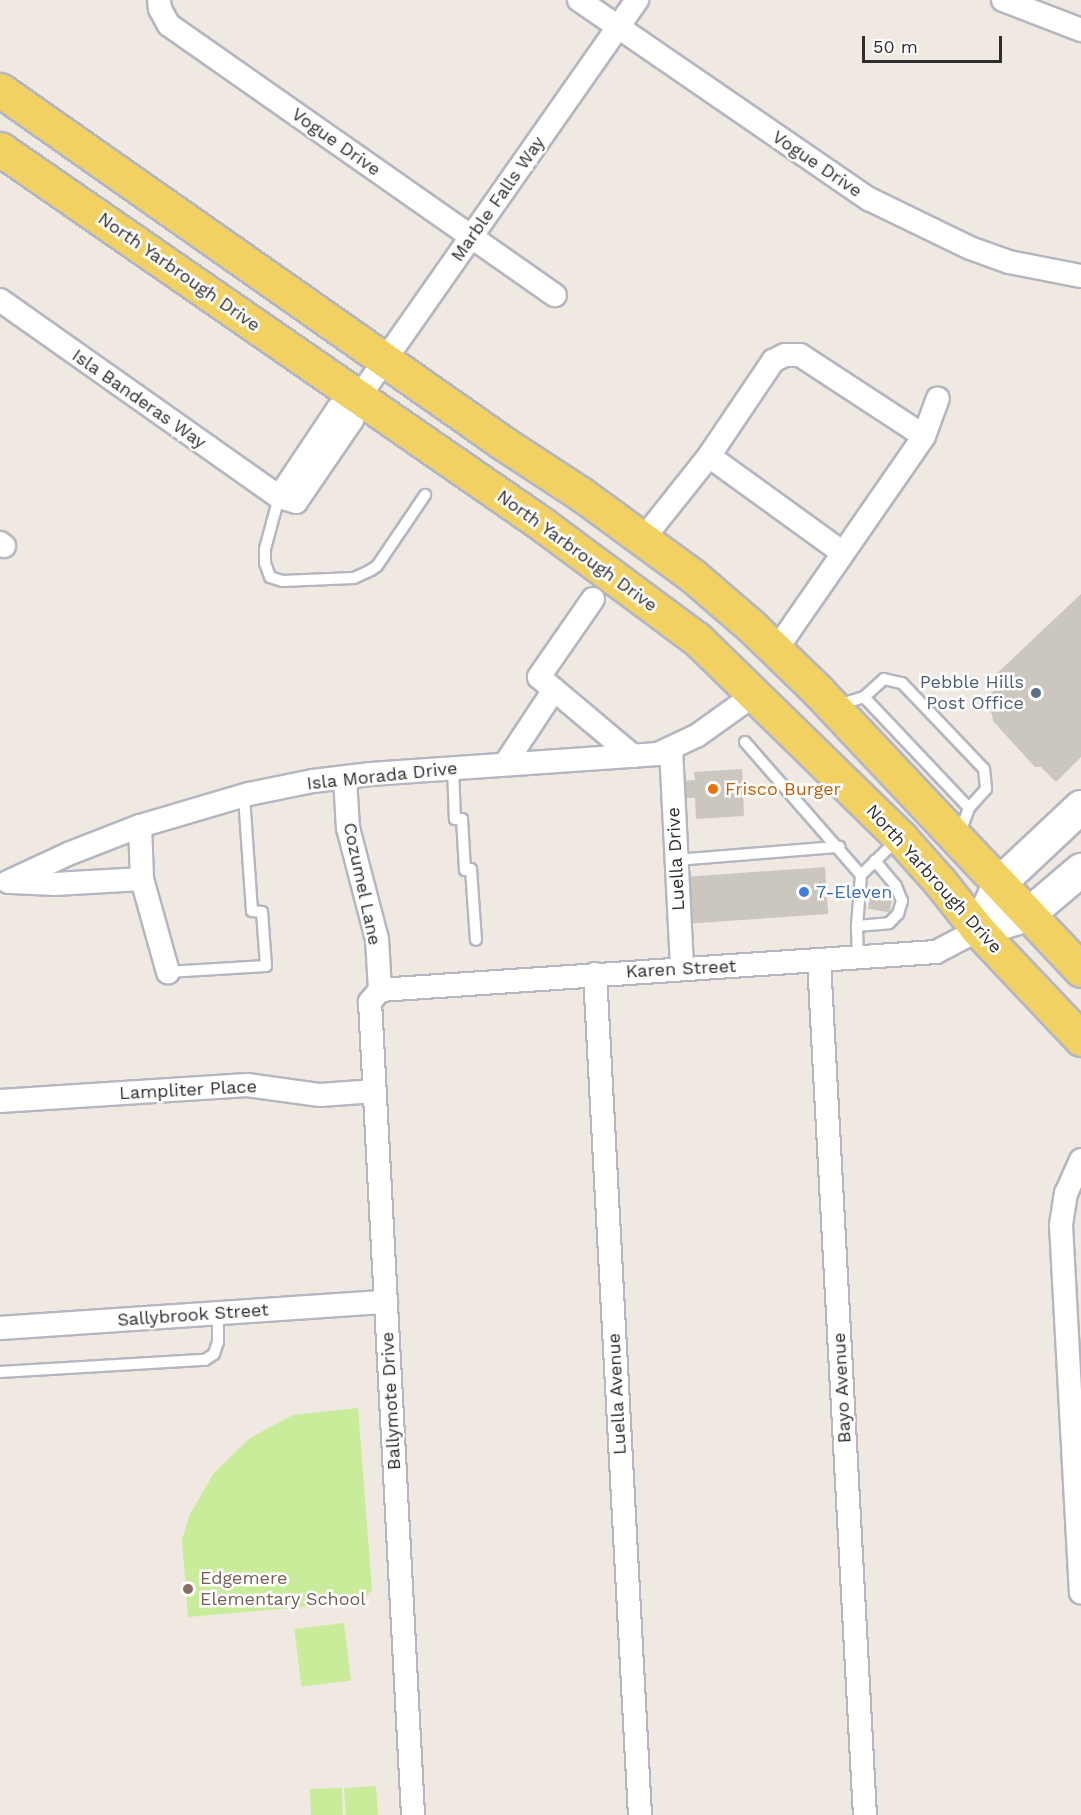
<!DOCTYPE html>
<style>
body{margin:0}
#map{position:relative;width:1081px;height:1815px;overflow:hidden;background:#efe9e1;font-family:"Work Sans",sans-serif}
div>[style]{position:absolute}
.pitch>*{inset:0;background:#c9ec9a;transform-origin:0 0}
.building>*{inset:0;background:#cbc7bf;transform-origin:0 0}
.roads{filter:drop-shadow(2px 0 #b4b7c1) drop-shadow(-2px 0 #b4b7c1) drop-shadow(0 2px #b4b7c1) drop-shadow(0 -2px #b4b7c1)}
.lane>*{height:10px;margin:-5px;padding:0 5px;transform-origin:5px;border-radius:5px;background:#fff}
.street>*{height:22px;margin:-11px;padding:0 11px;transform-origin:11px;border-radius:11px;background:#fff}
.secondary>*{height:32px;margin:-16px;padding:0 16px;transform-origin:16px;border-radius:16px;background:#fff}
.primary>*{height:33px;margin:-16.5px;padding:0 16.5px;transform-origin:16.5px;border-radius:16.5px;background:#f2d163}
.dots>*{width:16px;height:16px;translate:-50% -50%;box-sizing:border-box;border:3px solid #fff;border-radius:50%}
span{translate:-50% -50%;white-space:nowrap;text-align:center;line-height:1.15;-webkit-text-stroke:5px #fff;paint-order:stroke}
.street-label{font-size:18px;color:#2e2e2e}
.service-label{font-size:18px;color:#4e5e75}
.right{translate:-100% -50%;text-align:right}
.food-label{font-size:18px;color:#c56008}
.left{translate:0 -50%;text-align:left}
.shop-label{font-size:18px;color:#366cbe}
.education-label{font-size:18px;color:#785e54}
.scale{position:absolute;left:862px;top:36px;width:140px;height:27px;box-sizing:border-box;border:3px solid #2e2e2e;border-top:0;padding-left:8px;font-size:18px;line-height:21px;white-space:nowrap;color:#2e2e2e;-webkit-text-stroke:4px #fff;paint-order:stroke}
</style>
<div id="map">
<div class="pitch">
<div style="clip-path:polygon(358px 1408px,372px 1590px,361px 1602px,188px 1617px,182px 1540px,189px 1516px,213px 1474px,250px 1438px,293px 1415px)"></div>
<div style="left:344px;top:1623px;width:58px;height:50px;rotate:83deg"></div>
<div style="left:376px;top:1786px;width:29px;height:32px;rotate:86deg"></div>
<div style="left:342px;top:1788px;width:27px;height:32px;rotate:88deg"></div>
</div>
<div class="building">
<div style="clip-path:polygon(1081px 594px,1081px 757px,1056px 782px,1041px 767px,1035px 767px,993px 721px,992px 714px,982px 702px,1001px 684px,993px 677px)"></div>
<div style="clip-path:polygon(742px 769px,744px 816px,696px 819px,695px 798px,684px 798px,683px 781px,695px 780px,694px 772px)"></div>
<div style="left:825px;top:867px;width:47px;height:138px;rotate:86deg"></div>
<div style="left:872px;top:886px;width:22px;height:23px;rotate:10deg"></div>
</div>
<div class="roads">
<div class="lane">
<div style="left:279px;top:497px;width:54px;rotate:105.1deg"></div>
<div style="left:265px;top:549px;width:14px;rotate:90deg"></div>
<div style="left:265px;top:563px;width:15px;rotate:70deg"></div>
<div style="left:270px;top:577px;width:13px;rotate:18deg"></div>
<div style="left:282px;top:581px;width:72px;rotate:-2.4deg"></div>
<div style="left:354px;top:578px;width:19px;rotate:-25deg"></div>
<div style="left:371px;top:570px;width:7px;rotate:-34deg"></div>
<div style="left:377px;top:566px;width:86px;rotate:-55.9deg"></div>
<div style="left:864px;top:697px;width:27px;rotate:-42deg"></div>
<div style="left:884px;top:679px;width:18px;rotate:13deg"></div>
<div style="left:902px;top:683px;width:119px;rotate:46.4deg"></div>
<div style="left:984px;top:769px;width:20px;rotate:84deg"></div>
<div style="left:986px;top:789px;width:25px;rotate:132deg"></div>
<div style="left:838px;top:705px;width:27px;rotate:-17deg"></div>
<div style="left:864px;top:697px;width:153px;rotate:46.6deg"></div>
<div style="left:969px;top:808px;width:27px;rotate:110deg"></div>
<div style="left:745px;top:742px;width:176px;rotate:48.9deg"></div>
<div style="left:453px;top:768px;width:51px;rotate:87.8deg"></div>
<div style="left:455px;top:819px;width:7px"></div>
<div style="left:462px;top:819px;width:51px;rotate:86.6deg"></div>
<div style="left:465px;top:870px;width:6px;rotate:-9deg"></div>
<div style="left:471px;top:869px;width:71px;rotate:86deg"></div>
<div style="left:676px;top:860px;width:164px;rotate:-4.6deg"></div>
<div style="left:857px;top:926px;width:32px;rotate:-5deg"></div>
<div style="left:889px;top:923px;width:13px;rotate:-45deg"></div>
<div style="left:898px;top:914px;width:14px;rotate:-73deg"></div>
<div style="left:902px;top:901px;width:16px;rotate:-112deg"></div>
<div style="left:896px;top:886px;width:33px;rotate:-130deg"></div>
<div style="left:858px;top:958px;width:32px;rotate:-92deg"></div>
<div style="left:857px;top:926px;width:51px;rotate:-85.5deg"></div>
<div style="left:861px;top:875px;width:52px;rotate:-44.2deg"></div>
<div style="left:168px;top:972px;width:98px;rotate:-3.5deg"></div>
<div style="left:266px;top:966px;width:54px;rotate:-94.2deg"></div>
<div style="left:262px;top:912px;width:10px;rotate:-174deg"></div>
<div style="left:252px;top:911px;width:115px;rotate:-94deg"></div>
<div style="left:0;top:1372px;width:205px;rotate:-3.4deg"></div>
<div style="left:205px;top:1360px;width:11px;rotate:-34deg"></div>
<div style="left:214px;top:1354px;width:13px;rotate:-72deg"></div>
<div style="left:218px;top:1342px;width:29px;rotate:-90deg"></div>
</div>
<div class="street">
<div style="left:159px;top:0;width:9px;rotate:84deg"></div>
<div style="left:160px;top:9px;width:18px;rotate:61deg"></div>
<div style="left:169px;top:25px;width:471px;rotate:35deg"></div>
<div style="left:579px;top:0;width:352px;rotate:34.5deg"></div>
<div style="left:869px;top:199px;width:112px;rotate:25.9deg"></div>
<div style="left:970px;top:248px;width:41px;rotate:19.7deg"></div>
<div style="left:1009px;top:262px;width:73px;rotate:11deg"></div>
<div style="left:1003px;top:0;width:84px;rotate:21deg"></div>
<div style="left:0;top:300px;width:342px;rotate:35.2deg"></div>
<div style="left:279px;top:497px;width:18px;rotate:16deg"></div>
<div style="left:296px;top:502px;width:99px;rotate:-55.7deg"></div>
<div style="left:352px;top:420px;width:24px;rotate:-73deg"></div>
<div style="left:359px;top:397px;width:485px;rotate:-55deg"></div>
<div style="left:709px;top:456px;width:165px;rotate:35.9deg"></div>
<div style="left:279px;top:497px;width:106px;rotate:-56.2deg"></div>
<div style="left:338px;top:409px;width:24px;rotate:-30deg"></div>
<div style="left:643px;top:539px;width:106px;rotate:-51.5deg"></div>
<div style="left:709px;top:456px;width:115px;rotate:-56deg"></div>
<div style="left:773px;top:361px;width:13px;rotate:-27deg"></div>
<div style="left:785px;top:355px;width:15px"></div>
<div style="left:800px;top:355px;width:148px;rotate:33.2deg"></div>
<div style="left:0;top:543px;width:5px;rotate:37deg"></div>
<div style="left:593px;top:599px;width:95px;rotate:124.7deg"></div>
<div style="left:539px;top:677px;width:123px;rotate:40deg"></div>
<div style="left:776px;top:650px;width:260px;rotate:-55.3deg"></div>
<div style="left:924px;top:436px;width:40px;rotate:-69.8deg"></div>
<div style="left:671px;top:749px;width:220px;rotate:87.1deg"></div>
<div style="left:505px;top:764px;width:89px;rotate:-56.5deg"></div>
<div style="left:345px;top:778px;width:50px;rotate:86.6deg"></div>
<div style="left:348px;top:828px;width:115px;rotate:75.4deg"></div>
<div style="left:377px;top:939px;width:51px;rotate:86.6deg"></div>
<div style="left:140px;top:826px;width:53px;rotate:87.8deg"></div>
<div style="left:142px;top:879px;width:97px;rotate:74.4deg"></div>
<div style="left:8px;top:882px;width:66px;rotate:-25deg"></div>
<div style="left:68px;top:854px;width:77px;rotate:-21.3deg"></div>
<div style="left:140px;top:826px;width:114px;rotate:-16.4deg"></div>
<div style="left:249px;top:794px;width:65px;rotate:-11.5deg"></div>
<div style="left:313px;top:781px;width:58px;rotate:-6.9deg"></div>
<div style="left:371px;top:774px;width:288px;rotate:-4deg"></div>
<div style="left:658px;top:754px;width:44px;rotate:-25.4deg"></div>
<div style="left:698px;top:735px;width:70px;rotate:-35.7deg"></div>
<div style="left:12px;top:882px;width:43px;rotate:2.7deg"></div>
<div style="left:55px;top:884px;width:87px;rotate:-3.3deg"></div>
<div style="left:819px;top:961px;width:855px;rotate:86.92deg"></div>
<div style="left:595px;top:974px;width:842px;rotate:86.94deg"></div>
<div style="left:380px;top:990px;width:16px;rotate:130deg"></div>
<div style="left:370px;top:1002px;width:814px;rotate:86.97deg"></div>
<div style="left:380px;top:990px;width:557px;rotate:-3.91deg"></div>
<div style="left:936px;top:952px;width:47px;rotate:-27.6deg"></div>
<div style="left:0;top:1101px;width:248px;rotate:-3.7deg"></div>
<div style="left:247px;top:1085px;width:74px;rotate:7.8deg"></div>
<div style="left:320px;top:1095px;width:55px;rotate:-4.2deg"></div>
<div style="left:1081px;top:1160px;width:36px;rotate:114deg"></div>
<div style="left:1066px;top:1193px;width:32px;rotate:99deg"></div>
<div style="left:1061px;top:1225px;width:368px;rotate:86.9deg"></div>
<div style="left:0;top:1328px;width:387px;rotate:-3.9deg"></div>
</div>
<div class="secondary">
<div style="left:978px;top:930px;width:52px;rotate:-64.9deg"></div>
<div style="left:1000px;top:883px;width:111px;rotate:-43.2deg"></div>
<div style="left:978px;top:930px;width:52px;rotate:-16.7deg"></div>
<div style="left:1028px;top:915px;width:70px;rotate:-40.3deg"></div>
</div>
<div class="primary">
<div style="left:0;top:90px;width:615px;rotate:35.06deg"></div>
<div style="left:503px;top:443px;width:93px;rotate:33.2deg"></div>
<div style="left:581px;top:494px;width:139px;rotate:36.2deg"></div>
<div style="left:693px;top:576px;width:77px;rotate:40.8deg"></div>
<div style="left:751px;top:626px;width:93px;rotate:44.1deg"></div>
<div style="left:818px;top:691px;width:383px;rotate:46.7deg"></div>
<div style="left:0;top:149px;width:659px;rotate:34.68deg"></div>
<div style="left:542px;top:524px;width:193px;rotate:36.6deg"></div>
<div style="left:697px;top:639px;width:284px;rotate:44.3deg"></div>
<div style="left:900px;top:837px;width:60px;rotate:48.4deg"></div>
<div style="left:940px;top:882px;width:61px;rotate:51.6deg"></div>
<div style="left:978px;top:930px;width:150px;rotate:46.6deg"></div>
</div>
</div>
<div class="dots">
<div style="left:1036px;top:693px;background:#5c6f8a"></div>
<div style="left:713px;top:789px;background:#e8710a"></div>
<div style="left:804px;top:892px;background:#3f7fe0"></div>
<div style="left:188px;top:1589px;background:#8d6e63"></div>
</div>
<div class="street-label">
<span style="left:336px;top:142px;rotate:35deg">Vogue Drive</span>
<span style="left:817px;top:164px;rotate:34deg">Vogue Drive</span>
<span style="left:498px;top:199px;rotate:-55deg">Marble Falls Way</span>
<span style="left:179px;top:272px;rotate:35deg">North Yarbrough Drive</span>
<span style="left:139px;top:399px;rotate:35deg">Isla Banderas Way</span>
<span style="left:577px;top:551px;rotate:36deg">North Yarbrough Drive</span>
<span style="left:382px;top:776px;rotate:-6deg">Isla Morada Drive</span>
<span style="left:676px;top:859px;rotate:-93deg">Luella Drive</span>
<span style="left:934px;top:879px;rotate:48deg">North Yarbrough Drive</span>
<span style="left:362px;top:884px;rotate:78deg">Cozumel Lane</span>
<span style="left:681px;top:969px;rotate:-3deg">Karen Street</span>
<span style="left:188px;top:1090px;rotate:-3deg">Lampliter Place</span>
<span style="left:193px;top:1315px;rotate:-4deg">Sallybrook Street</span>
<span style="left:842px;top:1388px;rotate:-93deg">Bayo Avenue</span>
<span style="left:617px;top:1394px;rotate:-93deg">Luella Avenue</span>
<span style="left:391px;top:1401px;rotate:-93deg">Ballymote Drive</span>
</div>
<div class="service-label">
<span class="right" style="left:1024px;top:693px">Pebble Hills<br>Post Office</span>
</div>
<div class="food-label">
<span class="left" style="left:725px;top:789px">Frisco Burger</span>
</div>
<div class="shop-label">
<span class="left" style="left:816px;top:892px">7-Eleven</span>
</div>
<div class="education-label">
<span class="left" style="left:200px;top:1589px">Edgemere<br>Elementary School</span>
</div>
<div class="scale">50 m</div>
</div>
